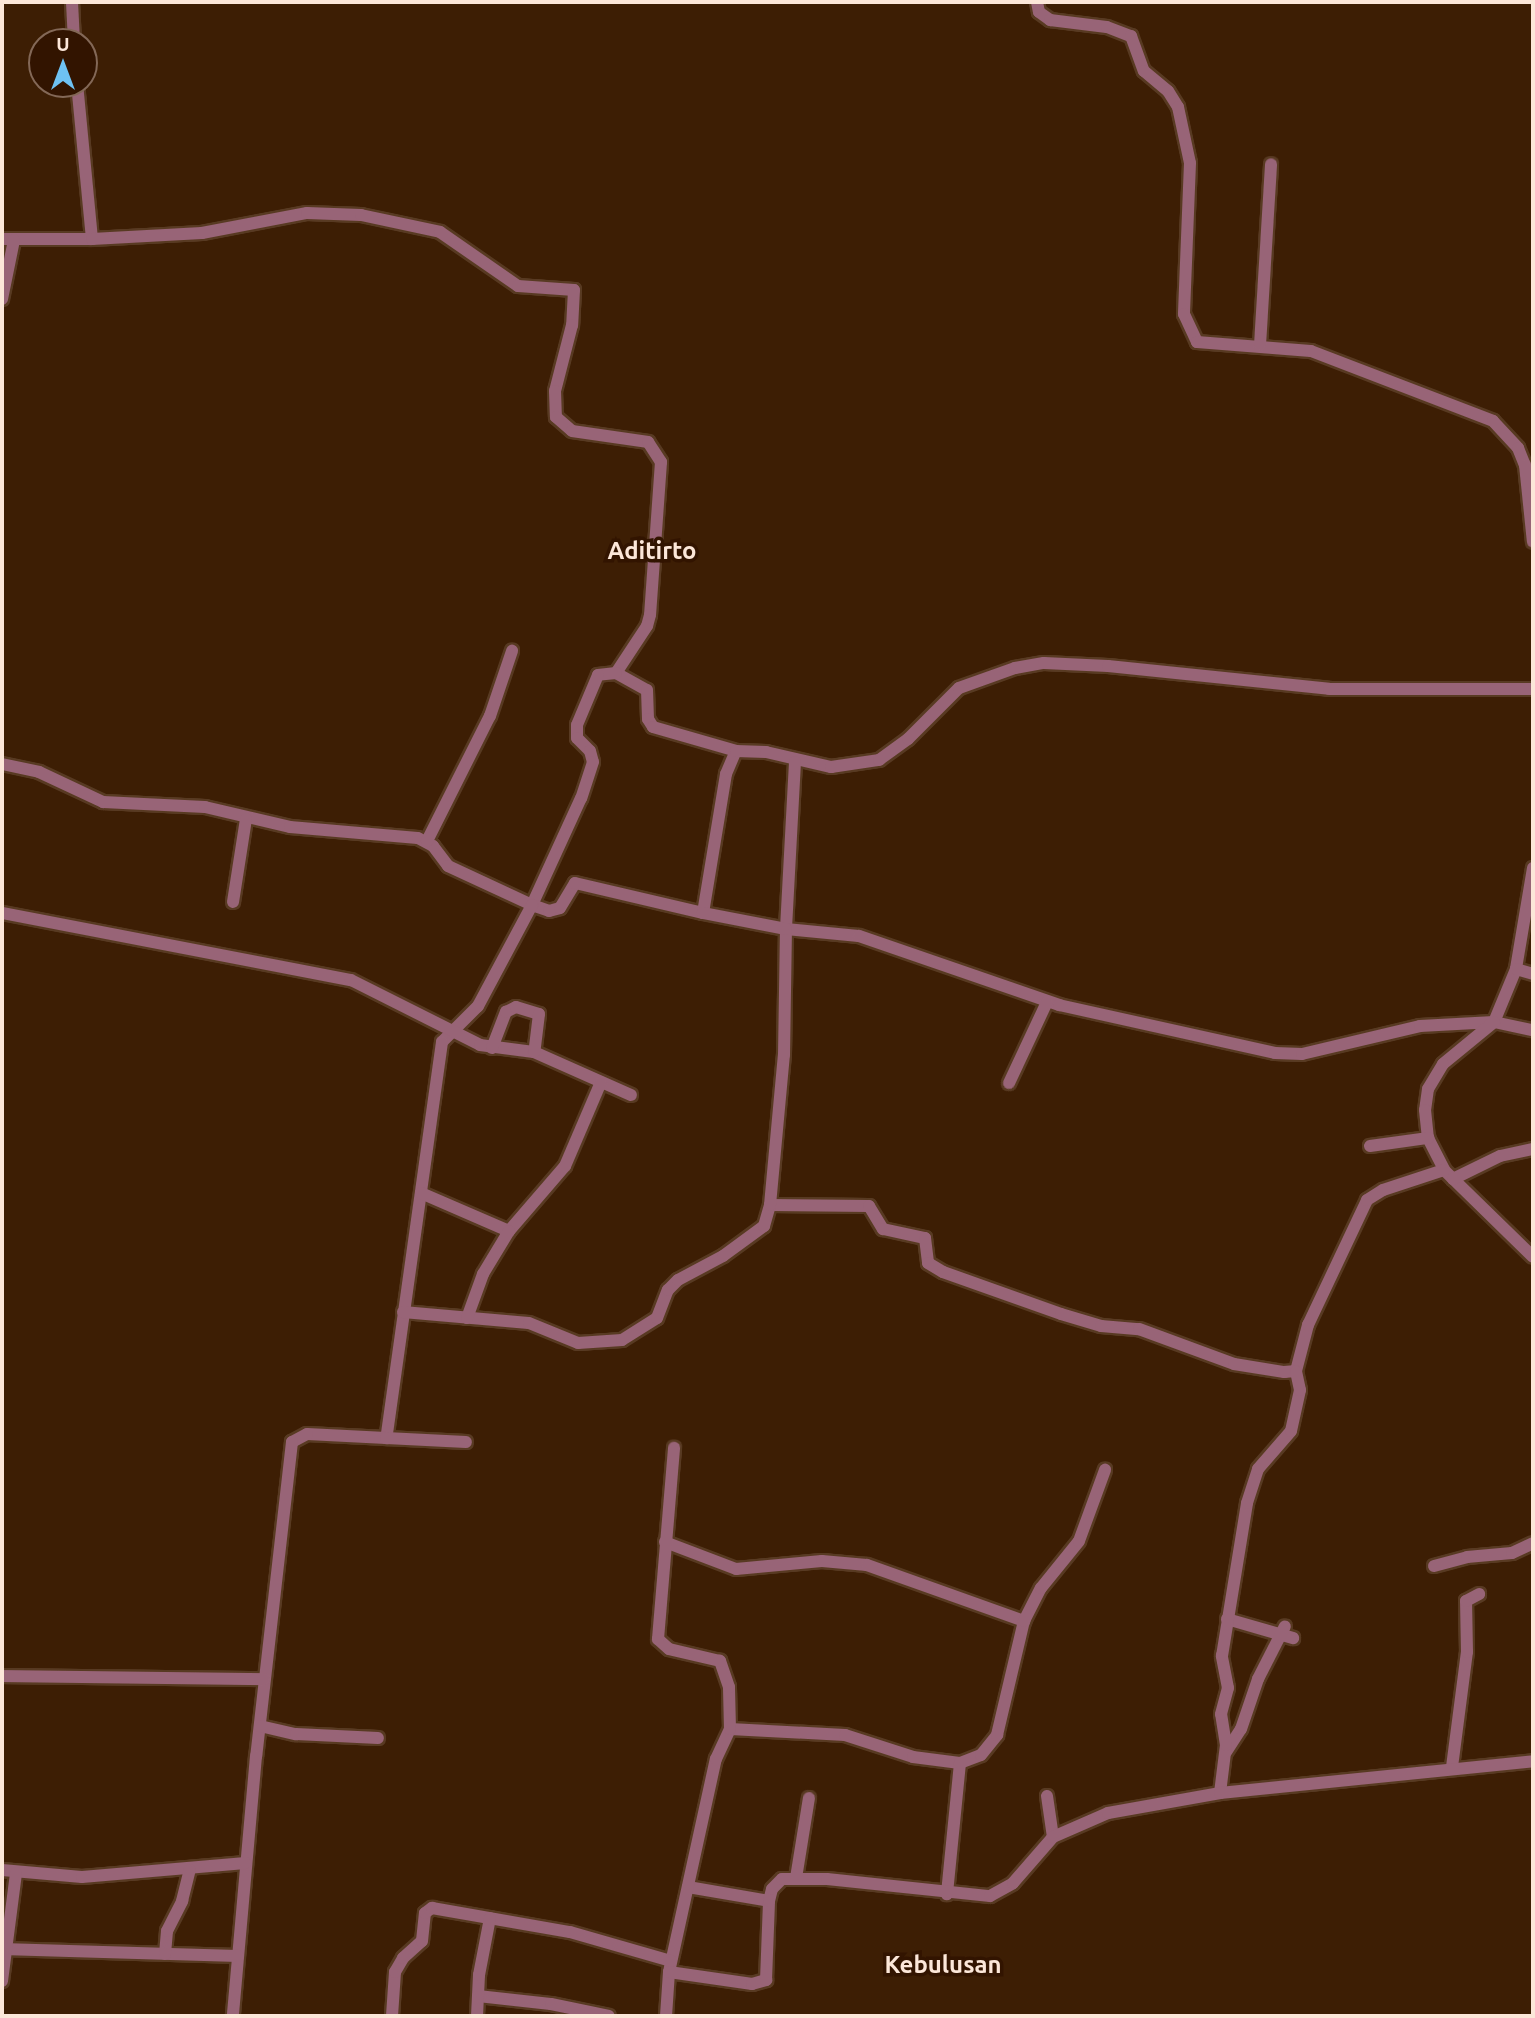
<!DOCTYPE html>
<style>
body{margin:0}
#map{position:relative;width:1535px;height:2018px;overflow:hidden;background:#3d1e04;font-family:Ubuntu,sans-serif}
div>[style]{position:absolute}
.roads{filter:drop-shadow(2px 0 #583a22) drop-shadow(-2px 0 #583a22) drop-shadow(0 2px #583a22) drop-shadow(0 -2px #583a22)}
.minor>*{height:12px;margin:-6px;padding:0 6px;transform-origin:6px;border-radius:6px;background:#986477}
span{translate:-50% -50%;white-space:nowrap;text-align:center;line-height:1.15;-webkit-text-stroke:7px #321400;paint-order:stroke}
.quarter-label{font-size:24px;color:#fce7d9;font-weight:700}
.frame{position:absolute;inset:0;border:4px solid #fce7d9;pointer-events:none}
.north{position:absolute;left:28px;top:28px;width:70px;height:70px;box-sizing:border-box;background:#321400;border:2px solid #836857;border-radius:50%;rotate:0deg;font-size:19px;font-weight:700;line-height:28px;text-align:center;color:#fce7d9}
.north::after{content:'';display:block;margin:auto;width:24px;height:32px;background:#6ec2f3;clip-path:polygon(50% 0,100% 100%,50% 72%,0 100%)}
</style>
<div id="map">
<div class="roads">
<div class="minor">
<div style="left:72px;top:2px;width:40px;rotate:87.1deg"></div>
<div style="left:1037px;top:2px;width:10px;rotate:79deg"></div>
<div style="left:1039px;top:12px;width:14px;rotate:36deg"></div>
<div style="left:1050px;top:20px;width:57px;rotate:7deg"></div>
<div style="left:1107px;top:27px;width:26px;rotate:21deg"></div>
<div style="left:1131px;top:36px;width:37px;rotate:70deg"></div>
<div style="left:1144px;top:71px;width:31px;rotate:40deg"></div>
<div style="left:1168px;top:91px;width:19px;rotate:58deg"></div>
<div style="left:1178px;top:107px;width:57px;rotate:77.9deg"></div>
<div style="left:1190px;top:163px;width:151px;rotate:92.3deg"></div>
<div style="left:1184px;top:314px;width:31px;rotate:65deg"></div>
<div style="left:1197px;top:342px;width:114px;rotate:4.5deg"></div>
<div style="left:1311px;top:351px;width:195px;rotate:21deg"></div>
<div style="left:1493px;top:421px;width:37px;rotate:47deg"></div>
<div style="left:1518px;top:448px;width:18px;rotate:68deg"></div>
<div style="left:1525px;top:465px;width:77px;rotate:84.1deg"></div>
<div style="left:2px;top:239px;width:90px"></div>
<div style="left:92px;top:239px;width:156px;rotate:-95.5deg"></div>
<div style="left:92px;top:239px;width:110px;rotate:-3.1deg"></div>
<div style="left:202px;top:233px;width:107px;rotate:-10.8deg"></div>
<div style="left:307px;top:213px;width:54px;rotate:2.1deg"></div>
<div style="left:361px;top:215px;width:81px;rotate:12.1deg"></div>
<div style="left:440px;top:232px;width:95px;rotate:34.7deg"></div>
<div style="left:518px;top:286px;width:56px;rotate:4.1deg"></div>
<div style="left:574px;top:290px;width:35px;rotate:93deg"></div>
<div style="left:572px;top:325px;width:68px;rotate:104.4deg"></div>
<div style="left:555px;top:391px;width:26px;rotate:88deg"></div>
<div style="left:556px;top:417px;width:21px;rotate:41deg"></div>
<div style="left:572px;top:431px;width:77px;rotate:8.2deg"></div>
<div style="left:648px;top:442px;width:24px;rotate:57deg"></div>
<div style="left:661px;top:462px;width:153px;rotate:94.1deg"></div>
<div style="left:650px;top:615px;width:11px;rotate:105deg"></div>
<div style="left:647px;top:626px;width:56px;rotate:123.4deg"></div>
<div style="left:616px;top:673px;width:35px;rotate:29deg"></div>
<div style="left:647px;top:690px;width:29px;rotate:88deg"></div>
<div style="left:648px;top:719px;width:9px;rotate:58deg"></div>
<div style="left:653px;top:727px;width:86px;rotate:16.1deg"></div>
<div style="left:2px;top:299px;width:60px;rotate:-78.5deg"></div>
<div style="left:1260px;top:345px;width:181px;rotate:-86.5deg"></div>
<div style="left:616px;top:673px;width:18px;rotate:174deg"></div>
<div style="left:598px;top:675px;width:54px;rotate:112.8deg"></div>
<div style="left:577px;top:725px;width:13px;rotate:90deg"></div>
<div style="left:577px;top:738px;width:18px;rotate:45deg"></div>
<div style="left:590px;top:751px;width:11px;rotate:75deg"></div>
<div style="left:593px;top:762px;width:38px;rotate:108deg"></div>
<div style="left:581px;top:798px;width:118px;rotate:114.6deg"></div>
<div style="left:532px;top:905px;width:18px;rotate:19deg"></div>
<div style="left:549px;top:911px;width:11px;rotate:-15deg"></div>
<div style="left:560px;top:908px;width:29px;rotate:-59deg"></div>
<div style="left:575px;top:883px;width:131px;rotate:13.2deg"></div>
<div style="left:703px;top:913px;width:141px;rotate:-80.6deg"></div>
<div style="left:726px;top:774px;width:25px;rotate:-67deg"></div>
<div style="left:736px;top:751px;width:30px;rotate:2deg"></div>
<div style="left:766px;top:752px;width:67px;rotate:13deg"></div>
<div style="left:831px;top:767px;width:49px;rotate:-8.3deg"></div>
<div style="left:879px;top:760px;width:36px;rotate:-36deg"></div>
<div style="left:908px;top:739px;width:72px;rotate:-45deg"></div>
<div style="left:959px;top:688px;width:59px;rotate:-19.7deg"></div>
<div style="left:1015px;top:668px;width:29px;rotate:-10deg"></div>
<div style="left:1044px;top:663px;width:64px;rotate:2.7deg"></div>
<div style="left:1108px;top:666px;width:222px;rotate:5.9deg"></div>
<div style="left:1329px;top:689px;width:204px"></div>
<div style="left:795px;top:762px;width:167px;rotate:93.1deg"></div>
<div style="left:786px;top:929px;width:73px;rotate:5.5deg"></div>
<div style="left:859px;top:936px;width:212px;rotate:19deg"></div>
<div style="left:1059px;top:1005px;width:221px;rotate:12.5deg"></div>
<div style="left:1275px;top:1053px;width:27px;rotate:2deg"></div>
<div style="left:1302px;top:1054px;width:121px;rotate:-13.3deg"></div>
<div style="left:1420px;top:1026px;width:74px;rotate:-3.1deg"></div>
<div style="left:1494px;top:1022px;width:40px;rotate:12deg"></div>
<div style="left:2px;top:764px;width:38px;rotate:12deg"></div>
<div style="left:39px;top:772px;width:71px;rotate:25.1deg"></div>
<div style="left:103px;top:802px;width:102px;rotate:2.8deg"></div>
<div style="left:205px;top:807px;width:87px;rotate:13.2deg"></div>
<div style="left:290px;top:827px;width:128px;rotate:4.9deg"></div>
<div style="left:418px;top:838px;width:17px;rotate:28deg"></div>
<div style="left:433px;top:846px;width:25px;rotate:53deg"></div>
<div style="left:448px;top:866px;width:93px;rotate:24.9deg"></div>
<div style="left:532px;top:905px;width:115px;rotate:118.1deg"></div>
<div style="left:478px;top:1006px;width:51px;rotate:135deg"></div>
<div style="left:442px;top:1042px;width:400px;rotate:98deg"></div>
<div style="left:386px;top:1438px;width:79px;rotate:-177.1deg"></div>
<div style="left:307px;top:1434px;width:17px;rotate:152deg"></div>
<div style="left:292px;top:1442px;width:316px;rotate:96.5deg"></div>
<div style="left:256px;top:1756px;width:261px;rotate:95.1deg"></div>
<div style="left:427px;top:841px;width:140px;rotate:-63.3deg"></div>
<div style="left:490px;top:716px;width:69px;rotate:-71.3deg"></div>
<div style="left:1533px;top:868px;width:102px;rotate:99.6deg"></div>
<div style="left:1516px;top:969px;width:57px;rotate:112.5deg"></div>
<div style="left:1494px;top:1022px;width:66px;rotate:140.5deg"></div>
<div style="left:1443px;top:1064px;width:29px;rotate:121deg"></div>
<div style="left:1428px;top:1089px;width:21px;rotate:98deg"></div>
<div style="left:1425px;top:1110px;width:28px;rotate:84deg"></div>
<div style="left:1428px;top:1138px;width:36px;rotate:63deg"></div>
<div style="left:1444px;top:1170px;width:124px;rotate:44.3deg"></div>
<div style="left:233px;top:902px;width:84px;rotate:-81.1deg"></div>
<div style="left:2px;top:913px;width:355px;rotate:10.9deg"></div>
<div style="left:351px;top:980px;width:144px;rotate:26.7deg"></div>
<div style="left:480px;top:1045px;width:54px;rotate:7.4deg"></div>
<div style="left:534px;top:1052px;width:106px;rotate:23.9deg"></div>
<div style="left:1516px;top:969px;width:18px;rotate:16deg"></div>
<div style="left:492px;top:1048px;width:39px;rotate:-69deg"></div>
<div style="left:506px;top:1012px;width:11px;rotate:-27deg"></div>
<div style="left:516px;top:1007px;width:24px;rotate:17deg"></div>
<div style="left:539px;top:1014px;width:38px;rotate:97deg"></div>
<div style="left:1009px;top:1083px;width:89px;rotate:-64.9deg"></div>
<div style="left:1370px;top:1146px;width:59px;rotate:-7.9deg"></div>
<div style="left:1453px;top:1179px;width:52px;rotate:-26.1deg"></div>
<div style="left:1500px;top:1156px;width:34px;rotate:-12deg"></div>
<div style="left:421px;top:1193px;width:96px;rotate:23.4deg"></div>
<div style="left:509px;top:1231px;width:86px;rotate:-49.3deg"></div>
<div style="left:565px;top:1166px;width:91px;rotate:-66.8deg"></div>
<div style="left:770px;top:1205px;width:99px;rotate:0.6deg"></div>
<div style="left:869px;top:1206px;width:27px;rotate:59deg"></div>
<div style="left:883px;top:1229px;width:43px;rotate:12.1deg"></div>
<div style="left:925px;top:1238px;width:25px;rotate:83deg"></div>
<div style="left:928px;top:1263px;width:17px;rotate:31deg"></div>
<div style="left:943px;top:1272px;width:125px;rotate:19.6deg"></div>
<div style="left:1061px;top:1314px;width:42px;rotate:16.7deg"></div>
<div style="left:1101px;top:1326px;width:38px;rotate:5deg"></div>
<div style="left:1139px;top:1329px;width:101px;rotate:20.2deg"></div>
<div style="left:1234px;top:1364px;width:51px;rotate:9.1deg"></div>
<div style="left:1284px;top:1372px;width:12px;rotate:-5deg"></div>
<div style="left:1296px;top:1371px;width:48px;rotate:-75.4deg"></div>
<div style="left:1308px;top:1325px;width:138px;rotate:-64.7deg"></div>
<div style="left:1367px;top:1200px;width:19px;rotate:-32deg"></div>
<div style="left:1383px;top:1190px;width:64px;rotate:-18.2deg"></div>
<div style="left:403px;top:1312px;width:126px;rotate:5deg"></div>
<div style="left:529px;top:1323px;width:53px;rotate:22.2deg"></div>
<div style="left:578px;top:1343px;width:44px;rotate:-3.9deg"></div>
<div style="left:622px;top:1340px;width:41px;rotate:-32.2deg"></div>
<div style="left:657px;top:1318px;width:30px;rotate:-69deg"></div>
<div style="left:668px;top:1290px;width:14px;rotate:-45deg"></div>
<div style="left:678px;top:1280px;width:51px;rotate:-28.1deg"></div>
<div style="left:723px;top:1256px;width:51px;rotate:-36.2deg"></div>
<div style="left:764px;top:1226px;width:22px;rotate:-74deg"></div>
<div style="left:770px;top:1205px;width:151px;rotate:-84.7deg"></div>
<div style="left:784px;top:1055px;width:126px;rotate:-89.1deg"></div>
<div style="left:786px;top:929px;width:85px;rotate:-169.1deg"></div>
<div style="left:467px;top:1318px;width:47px;rotate:-70deg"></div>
<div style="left:483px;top:1274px;width:50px;rotate:-58.8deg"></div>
<div style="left:386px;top:1438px;width:80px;rotate:2.9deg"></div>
<div style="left:665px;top:1542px;width:76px;rotate:20.8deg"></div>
<div style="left:736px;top:1569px;width:86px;rotate:-5.3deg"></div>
<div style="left:822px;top:1561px;width:45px;rotate:5.1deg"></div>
<div style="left:867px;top:1565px;width:167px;rotate:19.6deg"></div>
<div style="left:1434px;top:1566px;width:34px;rotate:-15deg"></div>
<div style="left:1467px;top:1557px;width:45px;rotate:-5.1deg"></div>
<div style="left:1512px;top:1553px;width:23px;rotate:-25deg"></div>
<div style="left:1227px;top:1619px;width:69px;rotate:16.1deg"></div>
<div style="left:2px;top:1676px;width:262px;rotate:0.7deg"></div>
<div style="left:260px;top:1726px;width:37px;rotate:13deg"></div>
<div style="left:296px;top:1734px;width:82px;rotate:2.8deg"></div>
<div style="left:730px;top:1729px;width:115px;rotate:3deg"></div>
<div style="left:845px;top:1735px;width:71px;rotate:17.9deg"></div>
<div style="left:913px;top:1757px;width:47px;rotate:7.3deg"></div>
<div style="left:960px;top:1763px;width:132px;rotate:95.7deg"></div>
<div style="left:1226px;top:1752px;width:27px;rotate:-57deg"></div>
<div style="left:1241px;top:1729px;width:53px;rotate:-71.2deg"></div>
<div style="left:1258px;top:1679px;width:59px;rotate:-63deg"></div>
<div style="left:960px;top:1763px;width:22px;rotate:-21deg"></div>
<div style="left:981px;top:1755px;width:26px;rotate:-51deg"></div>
<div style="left:997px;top:1735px;width:117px;rotate:-76.7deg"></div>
<div style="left:1024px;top:1621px;width:37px;rotate:-63deg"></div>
<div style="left:1041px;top:1588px;width:60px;rotate:-51deg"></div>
<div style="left:1079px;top:1541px;width:76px;rotate:-69.9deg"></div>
<div style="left:1452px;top:1767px;width:116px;rotate:-82.6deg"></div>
<div style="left:1467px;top:1652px;width:51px;rotate:-91.1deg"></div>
<div style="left:1466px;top:1601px;width:15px;rotate:-28deg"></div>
<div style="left:1220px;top:1793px;width:48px;rotate:-82.9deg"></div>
<div style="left:1226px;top:1745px;width:31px;rotate:-99deg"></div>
<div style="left:1221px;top:1714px;width:27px;rotate:-75deg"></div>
<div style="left:1228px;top:1688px;width:33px;rotate:-101deg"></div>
<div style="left:1222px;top:1656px;width:155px;rotate:-80.7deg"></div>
<div style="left:1247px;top:1503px;width:36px;rotate:-72deg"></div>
<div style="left:1258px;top:1469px;width:50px;rotate:-49deg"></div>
<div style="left:1291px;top:1431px;width:42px;rotate:-77.6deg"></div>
<div style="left:1300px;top:1390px;width:19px;rotate:-102deg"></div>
<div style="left:1047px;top:1796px;width:41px;rotate:81.7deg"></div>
<div style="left:2px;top:1870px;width:80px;rotate:5deg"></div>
<div style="left:82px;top:1877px;width:164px;rotate:-4.9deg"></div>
<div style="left:796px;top:1878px;width:81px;rotate:-80.8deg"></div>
<div style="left:688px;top:1887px;width:82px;rotate:9.8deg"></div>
<div style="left:2px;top:1949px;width:236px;rotate:1.7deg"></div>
<div style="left:165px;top:1954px;width:23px;rotate:-85deg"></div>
<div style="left:167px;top:1931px;width:34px;rotate:-63deg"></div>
<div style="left:182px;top:1901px;width:32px;rotate:-76deg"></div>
<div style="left:669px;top:1972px;width:218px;rotate:-77.6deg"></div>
<div style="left:716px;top:1759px;width:33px;rotate:-65deg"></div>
<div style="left:730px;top:1729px;width:42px;rotate:-91.4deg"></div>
<div style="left:729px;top:1687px;width:28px;rotate:-109deg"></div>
<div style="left:720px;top:1661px;width:52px;rotate:-166.8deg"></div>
<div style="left:669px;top:1649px;width:15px;rotate:-138deg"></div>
<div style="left:658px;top:1639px;width:192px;rotate:-85.2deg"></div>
<div style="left:2px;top:1981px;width:109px;rotate:-82.6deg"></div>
<div style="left:478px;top:1996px;width:73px;rotate:6.3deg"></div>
<div style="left:551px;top:2004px;width:59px;rotate:11.7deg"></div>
<div style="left:392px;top:2016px;width:44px;rotate:-86.1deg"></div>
<div style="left:395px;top:1972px;width:16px;rotate:-60deg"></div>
<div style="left:403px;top:1958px;width:25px;rotate:-42deg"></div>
<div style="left:422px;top:1941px;width:28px;rotate:-84deg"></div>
<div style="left:425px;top:1913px;width:9px;rotate:-36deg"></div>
<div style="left:432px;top:1908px;width:140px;rotate:9.9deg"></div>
<div style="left:570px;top:1932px;width:105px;rotate:16deg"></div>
<div style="left:477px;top:2016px;width:41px;rotate:-87.2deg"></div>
<div style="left:479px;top:1975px;width:58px;rotate:-79.1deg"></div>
<div style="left:666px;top:2016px;width:44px;rotate:-86.1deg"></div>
<div style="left:669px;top:1972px;width:84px;rotate:8.2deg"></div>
<div style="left:752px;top:1984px;width:15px;rotate:-16deg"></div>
<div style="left:766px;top:1980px;width:79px;rotate:-87.8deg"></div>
<div style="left:769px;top:1901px;width:12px;rotate:-76deg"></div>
<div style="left:772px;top:1889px;width:14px;rotate:-45deg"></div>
<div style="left:782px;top:1879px;width:45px"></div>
<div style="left:827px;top:1879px;width:164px;rotate:6deg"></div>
<div style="left:990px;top:1896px;width:26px;rotate:-29deg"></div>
<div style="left:1013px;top:1883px;width:61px;rotate:-49deg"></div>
<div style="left:1053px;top:1837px;width:60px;rotate:-23.6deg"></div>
<div style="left:1108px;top:1813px;width:114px;rotate:-10.1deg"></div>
<div style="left:1220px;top:1793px;width:315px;rotate:-5.8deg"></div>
</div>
</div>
<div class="quarter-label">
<span style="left:652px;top:551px">Aditirto</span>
<span style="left:943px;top:1965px">Kebulusan</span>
</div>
<div class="frame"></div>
<div class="north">U</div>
</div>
